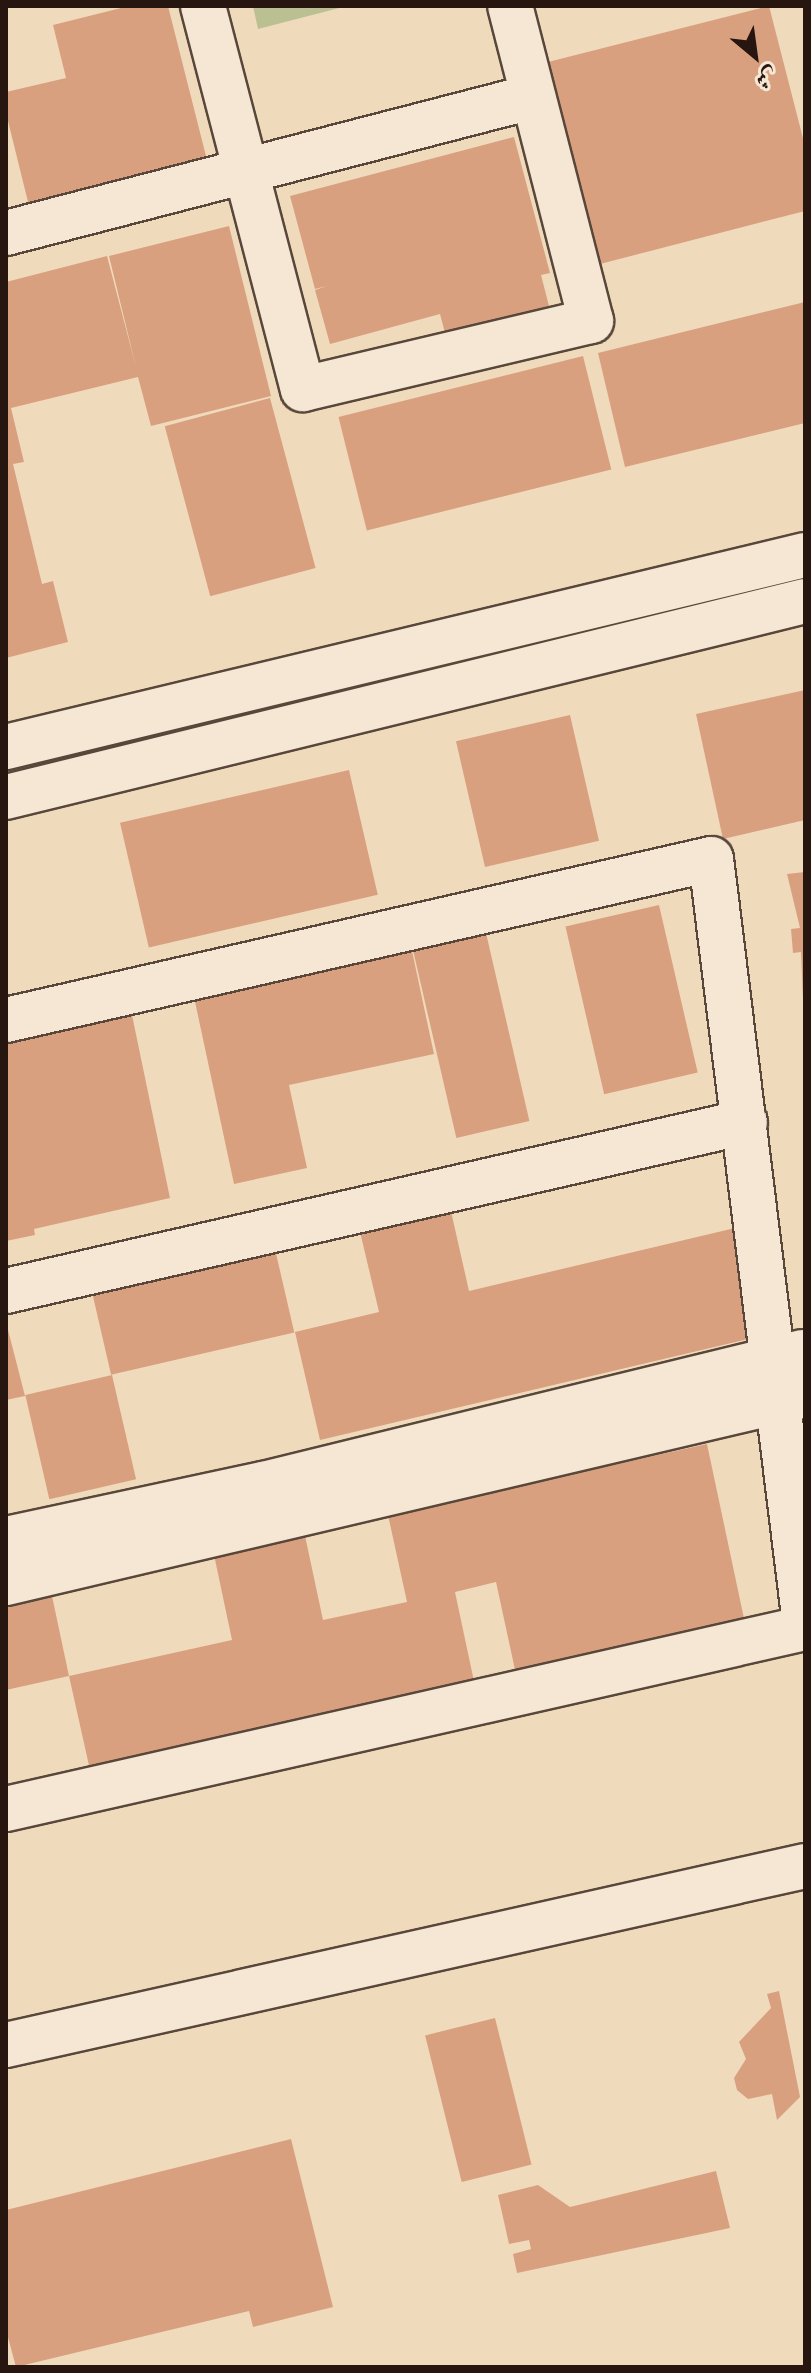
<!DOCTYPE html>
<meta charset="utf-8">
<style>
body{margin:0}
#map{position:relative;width:811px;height:2373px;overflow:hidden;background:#f0dabc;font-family:"Libre Bodoni",Amiri,serif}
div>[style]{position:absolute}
.green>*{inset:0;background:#bac091}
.building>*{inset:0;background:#d9a080;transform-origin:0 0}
.roads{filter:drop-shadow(2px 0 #58473a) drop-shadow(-2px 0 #58473a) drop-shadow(0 2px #58473a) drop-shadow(0 -2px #58473a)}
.minor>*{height:44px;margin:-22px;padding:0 22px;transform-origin:22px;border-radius:22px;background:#f5e7d3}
.secondary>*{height:44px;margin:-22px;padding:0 22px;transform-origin:22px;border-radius:22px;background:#f5e7d3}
span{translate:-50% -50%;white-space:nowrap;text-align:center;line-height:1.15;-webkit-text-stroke:6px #f5e7d3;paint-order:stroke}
.frame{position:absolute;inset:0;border:8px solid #26160f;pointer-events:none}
.north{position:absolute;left:715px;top:16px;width:80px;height:80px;-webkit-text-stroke:6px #f5e7d3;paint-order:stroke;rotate:151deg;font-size:22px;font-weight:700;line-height:32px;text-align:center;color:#26160f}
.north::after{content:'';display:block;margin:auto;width:28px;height:36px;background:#26160f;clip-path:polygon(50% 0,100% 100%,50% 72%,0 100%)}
</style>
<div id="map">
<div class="green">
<div style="clip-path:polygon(253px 6px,347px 6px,258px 29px)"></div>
</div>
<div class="building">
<div style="clip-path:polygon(129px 6px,168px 6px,208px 164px,30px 210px,6px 113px,6px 92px,66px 78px,53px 25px)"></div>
<div style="clip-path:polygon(769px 6px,805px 146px,805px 211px,600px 264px,548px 62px)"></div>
<div style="clip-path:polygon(514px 137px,550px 273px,541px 275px,549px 306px,445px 333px,440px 314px,330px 344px,315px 290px,327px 286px,315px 289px,290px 196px)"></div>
<div style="clip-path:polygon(229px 226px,271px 396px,151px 426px,138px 377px,11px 408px,24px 462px,13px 464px,42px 584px,53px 581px,68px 642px,6px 658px,6px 282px,107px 256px,136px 367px,109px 256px)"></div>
<div style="clip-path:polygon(805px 302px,805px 423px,625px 467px,598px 353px)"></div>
<div style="left:583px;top:356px;width:117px;height:252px;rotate:76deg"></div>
<div style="left:270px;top:398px;width:176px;height:109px;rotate:75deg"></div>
<div style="clip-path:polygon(805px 690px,805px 820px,723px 839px,696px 714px)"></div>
<div style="left:570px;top:715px;width:129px;height:117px;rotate:77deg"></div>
<div style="left:349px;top:770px;width:128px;height:235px;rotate:77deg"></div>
<div style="clip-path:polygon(805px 872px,805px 1023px,804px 1024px,801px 952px,793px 953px,791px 929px,800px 928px,787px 874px)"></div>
<div style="left:659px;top:905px;width:172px;height:96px;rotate:77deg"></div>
<div style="left:486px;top:933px;width:193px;height:75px;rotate:77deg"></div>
<div style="clip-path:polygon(412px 951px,434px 1054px,289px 1085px,307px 1168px,234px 1184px,194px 997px)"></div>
<div style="clip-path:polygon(132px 1015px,170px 1198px,34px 1229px,35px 1235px,6px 1241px,6px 1042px)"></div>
<div style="clip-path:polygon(448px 1198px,469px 1291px,735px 1228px,761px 1336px,320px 1440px,295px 1332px,379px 1312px,357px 1219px)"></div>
<div style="left:272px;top:1236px;width:99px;height:188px;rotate:77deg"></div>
<div style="clip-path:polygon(6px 1322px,25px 1396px,6px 1400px)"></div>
<div style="left:112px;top:1375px;width:107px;height:89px;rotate:77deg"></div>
<div style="clip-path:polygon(707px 1444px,746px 1628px,517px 1679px,496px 1582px,455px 1592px,475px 1686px,90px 1770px,69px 1676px,232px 1640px,213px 1550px,304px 1531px,323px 1620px,407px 1602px,388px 1515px)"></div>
<div style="clip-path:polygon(49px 1582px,69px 1676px,6px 1690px,6px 1591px)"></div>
<div style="clip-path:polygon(779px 1991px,800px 2097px,777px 2120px,772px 2094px,748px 2099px,737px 2090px,734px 2078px,746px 2059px,739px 2042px,771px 2008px,767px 1994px)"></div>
<div style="left:495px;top:2018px;width:151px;height:72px;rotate:76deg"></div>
<div style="clip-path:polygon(291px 2139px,333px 2307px,253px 2327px,249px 2311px,16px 2367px,6px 2330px,6px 2210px)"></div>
<div style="clip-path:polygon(716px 2171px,730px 2228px,517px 2273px,513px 2254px,531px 2249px,529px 2240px,509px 2244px,498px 2195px,538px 2185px,570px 2207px)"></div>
</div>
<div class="roads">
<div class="minor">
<div style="left:203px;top:6px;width:396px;rotate:75.4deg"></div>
<div style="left:303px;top:389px;width:296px;rotate:-13.3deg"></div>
<div style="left:591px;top:321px;width:325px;rotate:-104.4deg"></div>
<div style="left:6px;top:233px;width:542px;rotate:-14.52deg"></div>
<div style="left:6px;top:1020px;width:723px;rotate:-12.86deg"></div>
<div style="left:711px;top:859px;width:771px;rotate:82.99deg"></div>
<div style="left:6px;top:1291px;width:758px;rotate:-12.88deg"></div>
<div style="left:6px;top:1539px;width:263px;rotate:-12.1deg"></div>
<div style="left:263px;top:1484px;width:556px;rotate:-13.74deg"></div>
<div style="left:6px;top:1583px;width:821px;rotate:-13.24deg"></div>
<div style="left:6px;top:1809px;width:819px;rotate:-12.76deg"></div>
<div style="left:6px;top:2045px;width:819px;rotate:-12.63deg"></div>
</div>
<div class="secondary">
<div style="left:6px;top:747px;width:822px;rotate:-13.51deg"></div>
<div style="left:6px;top:797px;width:823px;rotate:-13.78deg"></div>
</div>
</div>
<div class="frame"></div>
<div class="north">ش</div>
</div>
